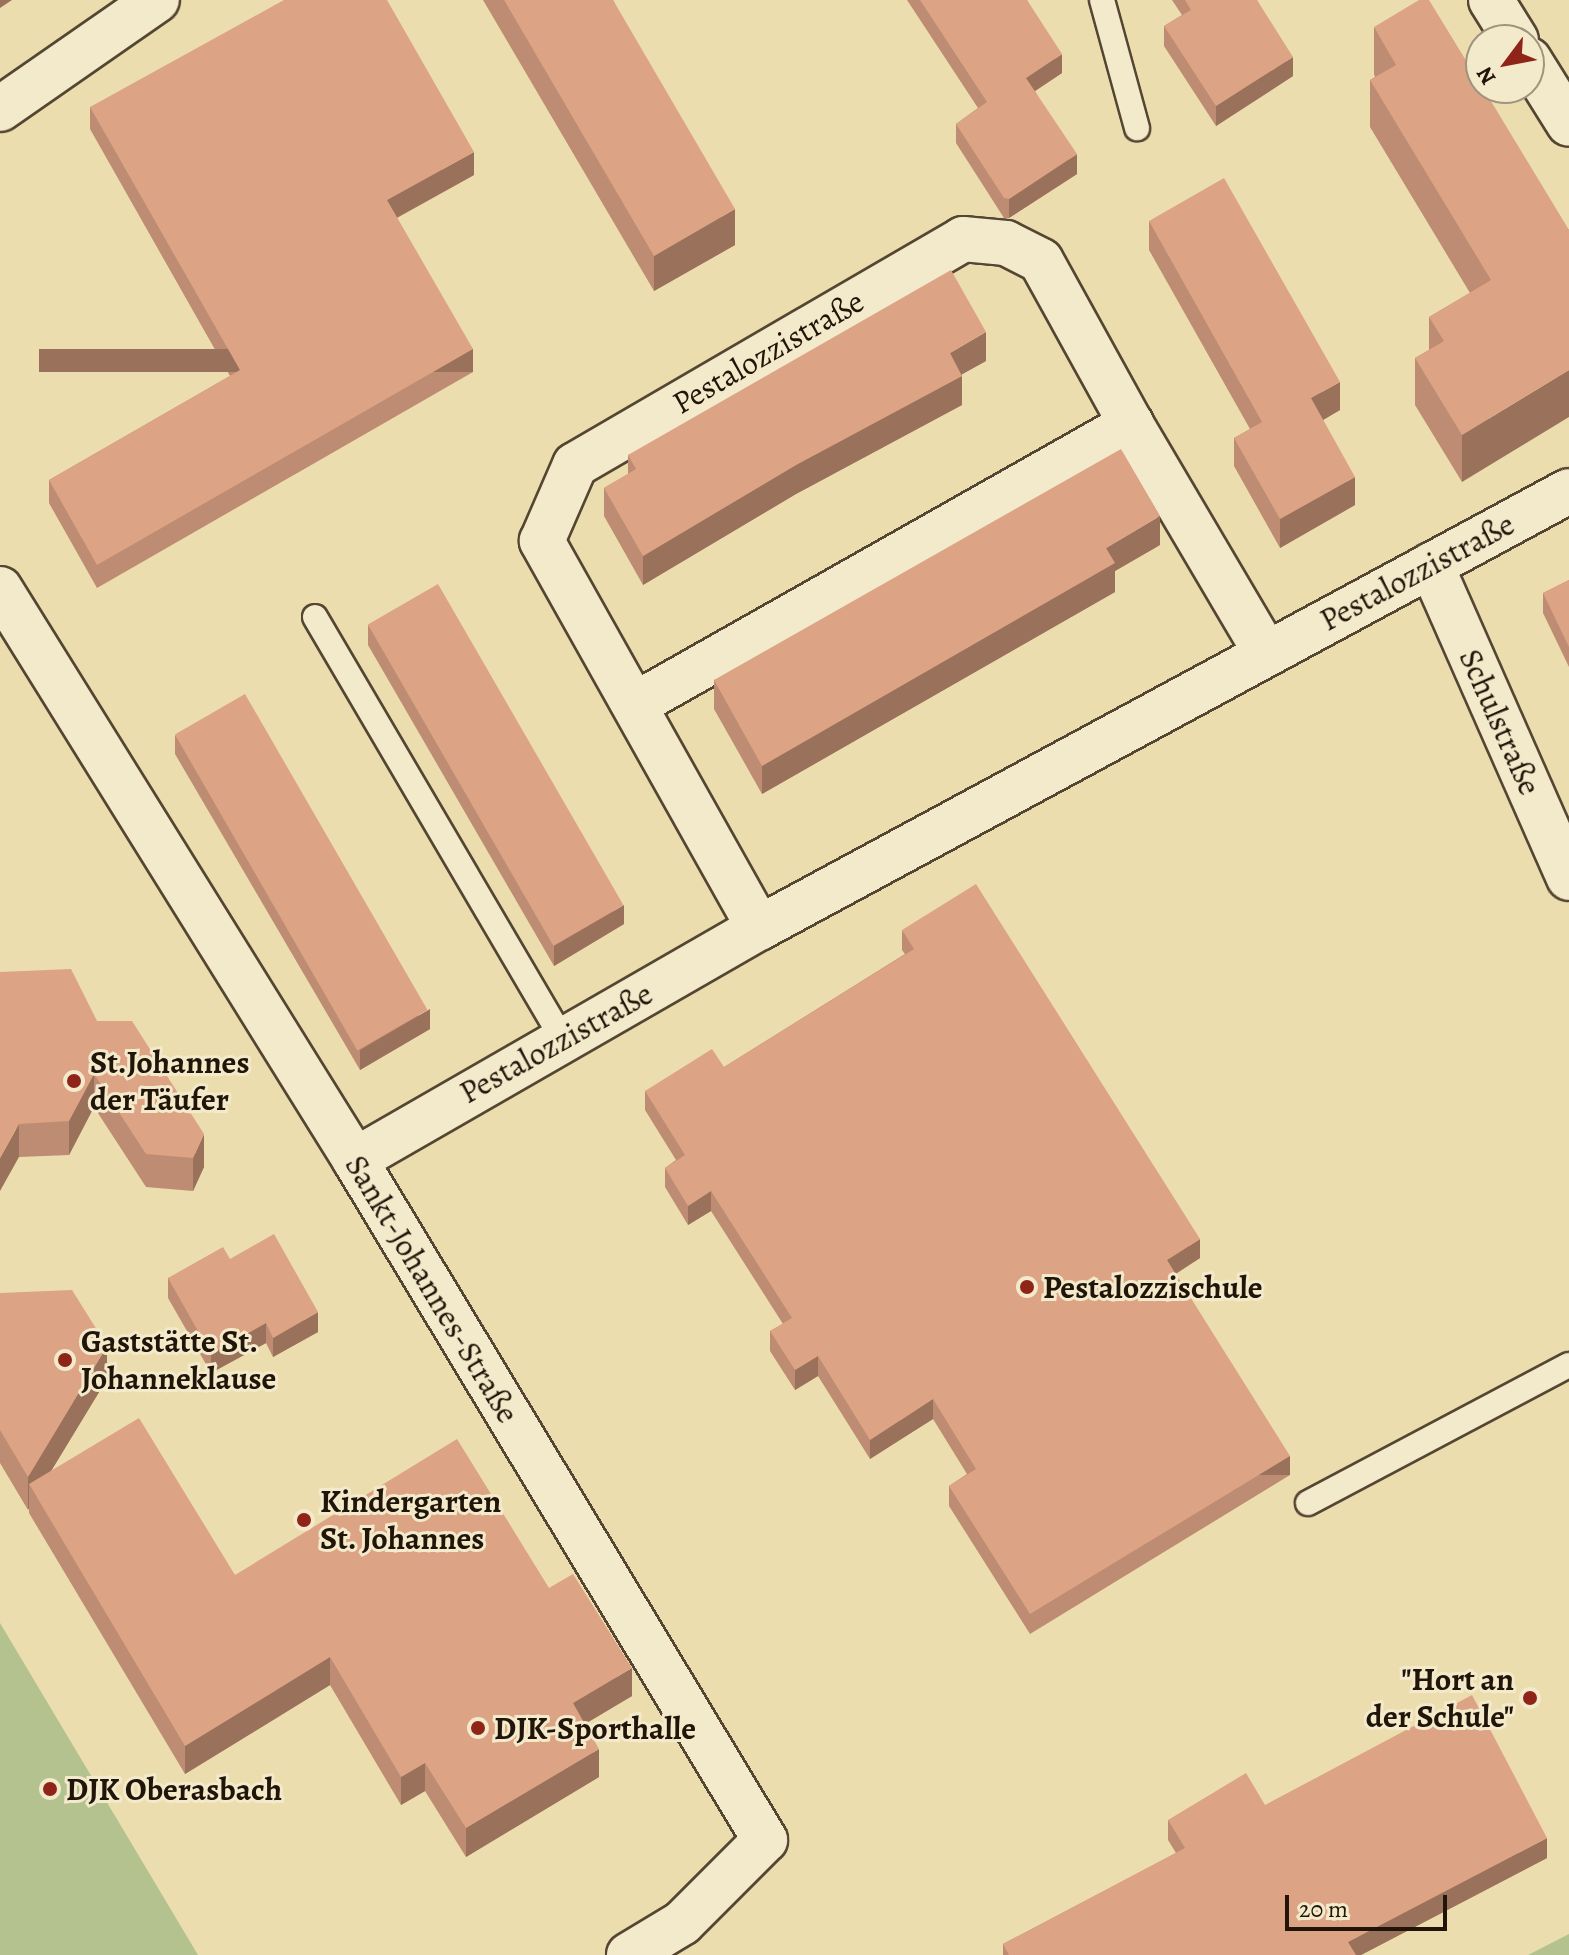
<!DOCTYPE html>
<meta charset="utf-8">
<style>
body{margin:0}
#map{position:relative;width:1569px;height:1955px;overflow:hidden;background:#ecddaf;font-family:Alegreya,serif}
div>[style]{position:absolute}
.green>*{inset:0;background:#b3c28f}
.roads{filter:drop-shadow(2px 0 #544632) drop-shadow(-2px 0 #544632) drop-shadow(0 2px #544632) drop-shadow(0 -2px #544632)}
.service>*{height:24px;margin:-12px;padding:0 12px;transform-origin:12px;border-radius:12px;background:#f3e9cb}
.minor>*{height:44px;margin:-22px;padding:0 22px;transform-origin:22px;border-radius:22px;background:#f3e9cb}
.tertiary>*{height:44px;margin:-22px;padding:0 22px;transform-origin:22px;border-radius:22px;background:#f3e9cb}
.wall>*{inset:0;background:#bd8c72}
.shaded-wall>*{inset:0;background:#9a725c;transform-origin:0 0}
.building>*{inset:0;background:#dca384;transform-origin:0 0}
.dots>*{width:22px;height:22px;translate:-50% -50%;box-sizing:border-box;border:4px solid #f3e9cb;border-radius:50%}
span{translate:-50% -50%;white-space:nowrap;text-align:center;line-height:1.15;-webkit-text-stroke:6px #f3e9cb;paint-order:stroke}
.street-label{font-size:32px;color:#211408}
.poi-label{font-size:32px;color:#211408;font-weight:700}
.left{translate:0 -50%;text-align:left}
.right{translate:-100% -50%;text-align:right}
.north{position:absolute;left:1465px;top:24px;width:80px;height:80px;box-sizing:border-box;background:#f3e9cb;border:2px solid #9f947d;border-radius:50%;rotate:238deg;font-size:22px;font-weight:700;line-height:32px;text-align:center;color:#211408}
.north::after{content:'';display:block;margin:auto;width:28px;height:36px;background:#8f2418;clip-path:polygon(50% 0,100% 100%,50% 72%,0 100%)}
.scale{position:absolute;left:1285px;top:1895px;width:162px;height:36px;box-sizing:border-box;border:4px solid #211408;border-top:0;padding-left:10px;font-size:24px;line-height:28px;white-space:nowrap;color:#211408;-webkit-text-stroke:6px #f3e9cb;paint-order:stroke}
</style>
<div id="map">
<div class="green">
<div style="clip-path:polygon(0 1623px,198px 1955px,0 1955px)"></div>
<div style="clip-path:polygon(1569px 1934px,1569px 1955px,1528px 1955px)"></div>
</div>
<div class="roads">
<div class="service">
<div style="left:1102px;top:0;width:133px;rotate:74.7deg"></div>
<div style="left:315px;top:617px;width:489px;rotate:59.6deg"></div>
<div style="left:1308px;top:1503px;width:295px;rotate:-27.9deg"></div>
</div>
<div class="minor">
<div style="left:1491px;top:0;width:47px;rotate:58deg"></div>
<div style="left:1529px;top:60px;width:75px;rotate:58deg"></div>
<div style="left:1431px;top:565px;width:342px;rotate:66.2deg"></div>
<div style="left:0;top:589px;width:672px;rotate:58.13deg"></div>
<div style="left:355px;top:1160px;width:794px;rotate:58.91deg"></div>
<div style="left:765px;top:1840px;width:117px;rotate:135deg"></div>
<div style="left:682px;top:1923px;width:62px;rotate:148.9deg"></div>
<div style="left:636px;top:704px;width:569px;rotate:-29.49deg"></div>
<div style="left:759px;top:928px;width:444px;rotate:-119.3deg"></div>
<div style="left:542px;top:541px;width:83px;rotate:-66.5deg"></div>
<div style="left:575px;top:465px;width:449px;rotate:-30.2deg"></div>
<div style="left:963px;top:239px;width:43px;rotate:5.3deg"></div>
<div style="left:1006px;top:243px;width:39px;rotate:27deg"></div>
<div style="left:1041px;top:261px;width:186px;rotate:61.1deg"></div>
<div style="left:1131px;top:424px;width:266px;rotate:59.5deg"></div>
<div style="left:355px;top:1160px;width:466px;rotate:-29.9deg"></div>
<div style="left:759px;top:928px;width:920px;rotate:-28.35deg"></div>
</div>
<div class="tertiary">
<div style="left:0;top:109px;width:191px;rotate:-34.8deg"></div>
</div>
</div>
<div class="wall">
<div style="clip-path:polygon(483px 0,613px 0,735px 245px,654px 291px)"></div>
<div style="clip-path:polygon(907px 0,1027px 0,1062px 73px,1035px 91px,1077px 174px,1009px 218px,1004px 218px,956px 143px,956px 124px,978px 108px)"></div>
<div style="clip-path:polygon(1172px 0,1257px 0,1293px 76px,1216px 126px,1164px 46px,1164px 26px,1182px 15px)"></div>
<div style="clip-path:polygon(1374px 27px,1569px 230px,1462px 482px,1415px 405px,1415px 358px,1429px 350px,1429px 317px,1470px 293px,1370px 127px,1370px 80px,1375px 77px,1374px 74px)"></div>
<div style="clip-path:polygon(90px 107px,474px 175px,397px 218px,473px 372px,97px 588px,49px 503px,49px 480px,230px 376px,90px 129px)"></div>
<div style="clip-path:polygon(1149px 221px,1340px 410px,1323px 420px,1355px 505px,1280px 548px,1234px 466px,1234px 438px,1250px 429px,1149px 250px)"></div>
<div style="clip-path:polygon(986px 361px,962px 374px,962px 405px,796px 494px,643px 585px,604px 516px,604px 488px,628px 474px,628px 455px)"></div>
<div style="clip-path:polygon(1160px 545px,1115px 571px,1115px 592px,762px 794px,714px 709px,714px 680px)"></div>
<div style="clip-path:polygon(1569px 580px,1569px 667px,1543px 613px,1543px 593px)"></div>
<div style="clip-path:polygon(368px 625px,624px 924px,554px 966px,368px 645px)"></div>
<div style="clip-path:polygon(175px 735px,430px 1029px,360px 1070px,175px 754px)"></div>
<div style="clip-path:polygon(902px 930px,1200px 1258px,1176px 1274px,1290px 1475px,1030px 1634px,949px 1506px,949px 1486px,967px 1474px,933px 1419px,870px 1459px,818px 1376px,795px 1390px,770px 1351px,770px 1331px,783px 1324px,711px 1211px,688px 1225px,665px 1187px,665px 1168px,676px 1160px,645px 1110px,645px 1091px,724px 1067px,905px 954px,902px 950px)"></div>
<div style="clip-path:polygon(0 972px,97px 1021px,204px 1167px,193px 1191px,146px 1187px,94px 1107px,69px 1155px,19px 1157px)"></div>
<div style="clip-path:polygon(230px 1259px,318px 1332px,273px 1357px,266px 1343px,211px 1373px,168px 1298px,168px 1278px)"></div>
<div style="clip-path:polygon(0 1293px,107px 1379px,51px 1471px,235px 1575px,549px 1588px,632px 1696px,585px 1724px,599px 1777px,466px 1857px,425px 1791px,401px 1805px,330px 1685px,185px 1774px,29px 1513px,29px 1508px,28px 1510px,0 1463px)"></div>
<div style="clip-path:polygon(1265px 1805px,1547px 1858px,1361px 1955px,1003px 1955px,1003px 1944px,1176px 1853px,1168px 1840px,1168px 1820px)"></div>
</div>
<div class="shaded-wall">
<div style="clip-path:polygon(0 0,12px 0,0 8px)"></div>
<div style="clip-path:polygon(1062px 54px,1062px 73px,1026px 97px,1026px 78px)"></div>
<div style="clip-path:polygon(1293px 57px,1293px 76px,1216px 126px,1216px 106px)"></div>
<div style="clip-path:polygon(474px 152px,474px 175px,387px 223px,387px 200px)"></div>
<div style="clip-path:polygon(1077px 154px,1077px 174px,1009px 218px,1009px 199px)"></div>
<div style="clip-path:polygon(735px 209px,735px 245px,654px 291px,654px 256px)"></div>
<div style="clip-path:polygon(986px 332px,986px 361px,950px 381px,950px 353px)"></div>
<div style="left:473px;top:349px;width:23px;height:434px;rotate:90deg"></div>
<div style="clip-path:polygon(1569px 370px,1569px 417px,1462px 482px,1462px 435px)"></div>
<div style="clip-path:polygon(962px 376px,962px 405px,796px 494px,643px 585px,643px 556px,796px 465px)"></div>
<div style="clip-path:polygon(1340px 382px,1340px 410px,1311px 427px,1311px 398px)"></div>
<div style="clip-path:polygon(1355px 477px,1355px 505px,1280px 548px,1280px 519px)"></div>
<div style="clip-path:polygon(1160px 516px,1160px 545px,1115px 571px,1115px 592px,762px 794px,762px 766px,1106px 548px)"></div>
<div style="clip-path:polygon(624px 905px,624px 924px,554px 966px,554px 946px)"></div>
<div style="clip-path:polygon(430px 1009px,430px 1029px,360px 1070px,360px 1050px)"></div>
<div style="clip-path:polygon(94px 1074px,94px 1107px,69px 1155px,69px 1121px)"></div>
<div style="clip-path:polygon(19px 1124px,19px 1157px,0 1191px,0 1158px)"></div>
<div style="clip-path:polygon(204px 1134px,204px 1167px,193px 1191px,193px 1158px)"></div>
<div style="clip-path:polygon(711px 1191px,711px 1211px,688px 1225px,688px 1206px)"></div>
<div style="clip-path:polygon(1200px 1239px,1200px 1258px,1167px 1279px,1167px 1260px)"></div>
<div style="clip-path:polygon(318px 1312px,318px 1332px,273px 1357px,273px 1338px)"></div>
<div style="clip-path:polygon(266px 1323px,266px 1343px,211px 1373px,211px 1354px)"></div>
<div style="clip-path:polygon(107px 1346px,107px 1379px,36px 1496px,29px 1484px,29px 1508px,28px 1510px,28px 1477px)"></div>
<div style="clip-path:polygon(818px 1356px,818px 1376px,795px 1390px,795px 1370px)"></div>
<div style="clip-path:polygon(933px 1399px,933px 1419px,870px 1459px,870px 1440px)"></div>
<div style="left:1290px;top:1456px;width:19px;height:304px;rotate:90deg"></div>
<div style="clip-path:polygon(330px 1657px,330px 1685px,185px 1774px,185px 1746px)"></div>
<div style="clip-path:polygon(632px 1668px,632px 1696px,573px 1731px,573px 1703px)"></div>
<div style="clip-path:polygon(599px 1749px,599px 1777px,466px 1857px,466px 1828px)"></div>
<div style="clip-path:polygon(425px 1763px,425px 1791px,401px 1805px,401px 1777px)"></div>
<div style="clip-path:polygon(1547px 1838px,1547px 1858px,1361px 1955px,1348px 1955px,1348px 1942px)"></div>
</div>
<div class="building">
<div style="clip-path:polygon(284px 0,387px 0,474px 152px,387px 200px,473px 349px,97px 565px,49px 480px,240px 370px,90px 107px)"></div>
<div style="clip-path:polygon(504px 0,613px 0,735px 209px,654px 256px)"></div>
<div style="clip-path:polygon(920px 0,1027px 0,1062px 54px,1026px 78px,1077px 154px,1009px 199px,1004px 198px,956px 124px,987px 102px)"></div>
<div style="clip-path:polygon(1185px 0,1257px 0,1293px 57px,1216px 106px,1164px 26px,1191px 10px)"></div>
<div style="clip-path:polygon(1419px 0,1429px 0,1481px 85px,1481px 88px,1483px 88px,1569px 230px,1569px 370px,1462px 435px,1415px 358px,1444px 341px,1429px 317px,1491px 280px,1370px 80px,1396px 65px,1374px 27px)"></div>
<div style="clip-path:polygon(1224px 178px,1340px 382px,1311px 398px,1355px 477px,1280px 519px,1234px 438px,1262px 422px,1149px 221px)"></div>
<div style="clip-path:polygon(951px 270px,986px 332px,950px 353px,962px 376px,796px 465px,643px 556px,604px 488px,636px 469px,628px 455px)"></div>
<div style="clip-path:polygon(1121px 449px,1160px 516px,1106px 548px,1115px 563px,762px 766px,714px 680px)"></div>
<div style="clip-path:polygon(1569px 580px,1569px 647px,1543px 593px)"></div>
<div style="left:438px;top:584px;width:371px;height:81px;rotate:60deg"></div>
<div style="left:245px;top:694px;width:365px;height:81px;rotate:60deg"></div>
<div style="clip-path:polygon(976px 884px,1200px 1239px,1167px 1260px,1290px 1456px,1030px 1614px,949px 1486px,976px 1469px,933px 1399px,870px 1440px,818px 1356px,795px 1370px,770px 1331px,792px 1318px,711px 1191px,688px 1206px,665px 1168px,685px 1155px,645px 1091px,712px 1049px,724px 1067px,914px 949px,902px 930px)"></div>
<div style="clip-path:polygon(71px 969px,97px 1021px,132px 1021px,204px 1134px,193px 1158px,146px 1154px,94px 1074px,69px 1121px,19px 1124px,0 1158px,0 972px)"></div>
<div style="clip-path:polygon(274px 1234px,318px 1312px,273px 1338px,266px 1323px,211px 1354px,168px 1278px,223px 1247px,230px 1259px)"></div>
<div style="clip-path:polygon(72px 1290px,107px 1346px,28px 1477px,0 1430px,0 1293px)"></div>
<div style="clip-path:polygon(139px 1418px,235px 1575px,457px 1439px,549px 1588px,573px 1574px,632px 1668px,573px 1703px,599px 1749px,466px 1828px,425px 1763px,401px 1777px,330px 1657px,185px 1746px,29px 1484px)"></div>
<div style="clip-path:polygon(1472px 1695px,1547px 1838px,1348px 1942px,1356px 1955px,1009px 1955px,1003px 1944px,1185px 1848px,1168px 1820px,1246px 1773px,1265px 1805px)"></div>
</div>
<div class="dots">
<div style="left:74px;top:1081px;background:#8f2418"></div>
<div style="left:1027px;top:1287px;background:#8f2418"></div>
<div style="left:65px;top:1360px;background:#8f2418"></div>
<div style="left:304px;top:1520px;background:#8f2418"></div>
<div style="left:1530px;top:1698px;background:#8f2418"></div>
<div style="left:478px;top:1728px;background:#8f2418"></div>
<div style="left:50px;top:1789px;background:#8f2418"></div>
</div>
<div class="street-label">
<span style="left:768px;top:352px;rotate:-30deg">Pestalozzistraße</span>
<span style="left:1417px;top:572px;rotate:-28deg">Pestalozzistraße</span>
<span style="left:1500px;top:722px;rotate:66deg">Schulstraße</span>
<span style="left:556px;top:1043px;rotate:-29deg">Pestalozzistraße</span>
<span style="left:432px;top:1289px;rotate:59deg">Sankt-Johannes-Straße</span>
</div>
<div class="poi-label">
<span class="left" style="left:90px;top:1081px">St.Johannes<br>der Täufer</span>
<span class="left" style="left:1043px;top:1287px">Pestalozzischule</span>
<span class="left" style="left:81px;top:1360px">Gaststätte St.<br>Johanneklause</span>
<span class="left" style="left:320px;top:1520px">Kindergarten<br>St. Johannes</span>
<span class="right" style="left:1514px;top:1698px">"Hort an<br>der Schule"</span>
<span class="left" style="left:494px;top:1728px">DJK-Sporthalle</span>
<span class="left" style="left:66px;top:1789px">DJK Oberasbach</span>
</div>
<div class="north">N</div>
<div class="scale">20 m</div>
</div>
